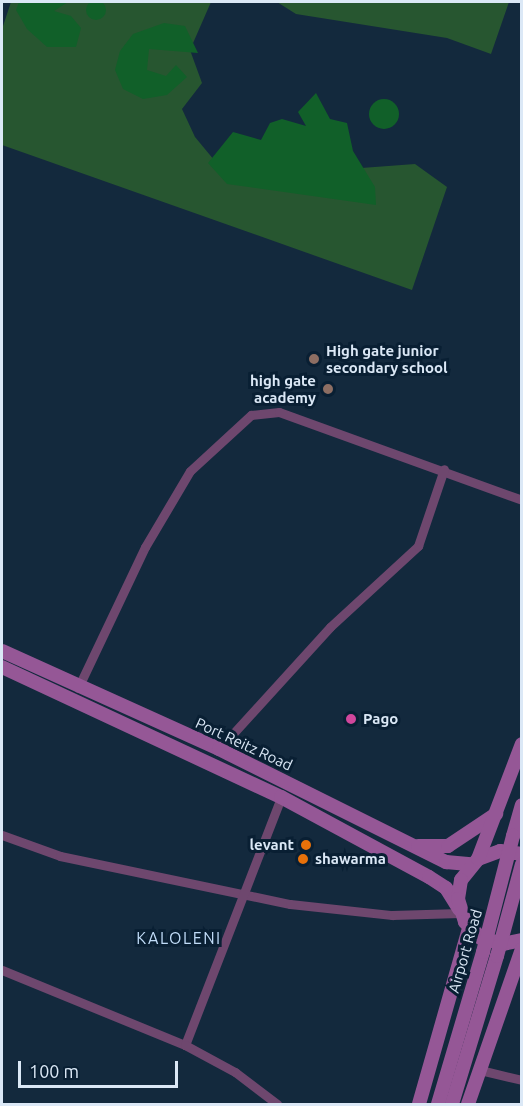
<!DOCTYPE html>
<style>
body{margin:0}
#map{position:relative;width:523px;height:1106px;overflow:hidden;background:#13293d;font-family:Ubuntu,sans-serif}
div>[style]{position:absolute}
.green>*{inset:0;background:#275630}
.forest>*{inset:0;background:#116029}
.round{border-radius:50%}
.street>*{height:9px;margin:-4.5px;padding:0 4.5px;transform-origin:4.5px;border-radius:4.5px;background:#6e476e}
.secondary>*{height:14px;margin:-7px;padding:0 7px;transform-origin:7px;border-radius:7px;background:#955796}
.secondary-bridge>*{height:14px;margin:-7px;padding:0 7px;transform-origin:7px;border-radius:7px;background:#955796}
.dots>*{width:16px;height:16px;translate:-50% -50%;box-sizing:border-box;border:3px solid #091f33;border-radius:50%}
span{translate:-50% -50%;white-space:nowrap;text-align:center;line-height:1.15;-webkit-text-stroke:6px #091f33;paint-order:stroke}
.poi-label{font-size:15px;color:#dbe8f6;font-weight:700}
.left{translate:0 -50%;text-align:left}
.right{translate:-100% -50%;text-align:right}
.street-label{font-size:15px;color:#dbe8f6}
.neighbourhood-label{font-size:16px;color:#c1dcf8;letter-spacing:1.5px}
.frame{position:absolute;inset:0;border:3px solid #dbe8f6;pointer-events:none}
.scale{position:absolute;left:18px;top:1061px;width:160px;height:27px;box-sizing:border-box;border:3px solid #dbe8f6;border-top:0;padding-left:8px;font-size:18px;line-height:21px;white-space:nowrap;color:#dbe8f6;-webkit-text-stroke:4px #091f33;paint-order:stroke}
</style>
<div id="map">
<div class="green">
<div style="clip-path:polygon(11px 2px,211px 2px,190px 50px,202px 83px,182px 109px,195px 137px,229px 178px,415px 164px,447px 187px,412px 290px,2px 145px,2px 29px)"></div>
<div style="clip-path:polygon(277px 2px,509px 2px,491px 54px,447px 38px,296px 14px)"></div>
</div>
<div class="forest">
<div class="round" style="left:86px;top:0;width:20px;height:20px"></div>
<div style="clip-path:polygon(19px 2px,68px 2px,54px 11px,71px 16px,81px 28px,76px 47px,47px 47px,27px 29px,16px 10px)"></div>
<div style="clip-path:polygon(164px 23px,185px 26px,198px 53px,149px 49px,147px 70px,166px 76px,176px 65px,187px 77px,167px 95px,143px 99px,123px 89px,115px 70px,120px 51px,133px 34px)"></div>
<div style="clip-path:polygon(316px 93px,330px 119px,347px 123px,353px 151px,375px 187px,376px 205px,227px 184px,208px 163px,233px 132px,261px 140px,270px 123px,282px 119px,306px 126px,298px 112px)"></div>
<div class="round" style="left:369px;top:99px;width:30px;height:30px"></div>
</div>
<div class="street">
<div style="left:78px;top:688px;width:156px;rotate:-64.6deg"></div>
<div style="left:145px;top:547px;width:88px;rotate:-59.4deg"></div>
<div style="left:190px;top:471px;width:83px;rotate:-42.6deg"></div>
<div style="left:251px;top:415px;width:28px;rotate:-6deg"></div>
<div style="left:279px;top:412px;width:258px;rotate:19.9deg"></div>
<div style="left:219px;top:749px;width:165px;rotate:-47.7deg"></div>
<div style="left:330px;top:627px;width:120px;rotate:-42.6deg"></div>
<div style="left:418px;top:546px;width:81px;rotate:-71.3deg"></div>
<div style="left:2px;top:835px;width:62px;rotate:19.9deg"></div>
<div style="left:60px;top:856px;width:235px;rotate:11.8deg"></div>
<div style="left:290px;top:904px;width:103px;rotate:6.2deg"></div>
<div style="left:392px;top:915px;width:68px;rotate:-1.7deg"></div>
<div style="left:2px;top:970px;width:198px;rotate:22.3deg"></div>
<div style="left:185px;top:1045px;width:266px;rotate:-68.8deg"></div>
<div style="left:185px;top:1045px;width:57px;rotate:28.4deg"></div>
<div style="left:235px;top:1072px;width:53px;rotate:37.3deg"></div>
<div style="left:480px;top:1070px;width:43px;rotate:13.4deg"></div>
</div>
<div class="secondary">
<div style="left:2px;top:651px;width:238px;rotate:24.3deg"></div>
<div style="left:219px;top:749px;width:254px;rotate:26.5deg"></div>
<div style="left:446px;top:862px;width:25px;rotate:5deg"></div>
<div style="left:2px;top:667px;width:308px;rotate:25deg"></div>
<div style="left:281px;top:797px;width:168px;rotate:28.4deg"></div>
<div style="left:429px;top:877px;width:20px;rotate:33deg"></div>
<div style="left:446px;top:888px;width:25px;rotate:58deg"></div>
<div style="left:513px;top:836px;width:32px;rotate:-74deg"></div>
<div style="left:418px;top:846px;width:30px"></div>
<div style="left:448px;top:846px;width:58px;rotate:-33.7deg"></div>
<div style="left:522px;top:854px;width:22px;rotate:-172deg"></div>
<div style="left:500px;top:851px;width:23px;rotate:160deg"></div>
<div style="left:478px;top:859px;width:27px;rotate:129deg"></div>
<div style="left:461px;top:880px;width:19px;rotate:99deg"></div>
<div style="left:458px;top:899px;width:24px;rotate:73deg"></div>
<div style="left:465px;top:922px;width:23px;rotate:45deg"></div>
<div style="left:481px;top:938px;width:23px;rotate:15deg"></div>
<div style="left:503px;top:944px;width:19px;rotate:-12deg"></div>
<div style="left:478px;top:859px;width:123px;rotate:-69.1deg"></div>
<div style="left:419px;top:1104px;width:183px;rotate:-74.1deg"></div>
<div style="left:438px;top:1104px;width:159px;rotate:-73.5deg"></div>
<div style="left:452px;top:1104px;width:155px;rotate:-73.1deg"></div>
<div style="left:468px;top:1104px;width:164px;rotate:-70.8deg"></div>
</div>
<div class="secondary-bridge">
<div style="left:483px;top:952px;width:120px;rotate:-75.5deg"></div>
<div style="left:497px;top:956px;width:95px;rotate:-74.8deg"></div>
</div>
<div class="dots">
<div style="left:314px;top:359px;background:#8d6e63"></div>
<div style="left:328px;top:389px;background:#8d6e63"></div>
<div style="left:351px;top:719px;background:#d1479c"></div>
<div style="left:306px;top:845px;background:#e8710a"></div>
<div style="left:303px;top:859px;background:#e8710a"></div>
</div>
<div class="poi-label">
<span class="left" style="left:326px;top:359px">High gate junior<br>secondary school</span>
<span class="right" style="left:316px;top:389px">high gate<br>academy</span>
<span class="left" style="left:363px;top:719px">Pago</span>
<span class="right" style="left:294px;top:845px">levant</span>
<span class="left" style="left:315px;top:859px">shawarma</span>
</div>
<div class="street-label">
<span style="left:244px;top:744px;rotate:25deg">Port Reitz Road</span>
<span style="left:465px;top:951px;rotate:-74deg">Airport Road</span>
</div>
<div class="neighbourhood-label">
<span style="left:179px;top:938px">KALOLENI</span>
</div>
<div class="frame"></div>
<div class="scale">100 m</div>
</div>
